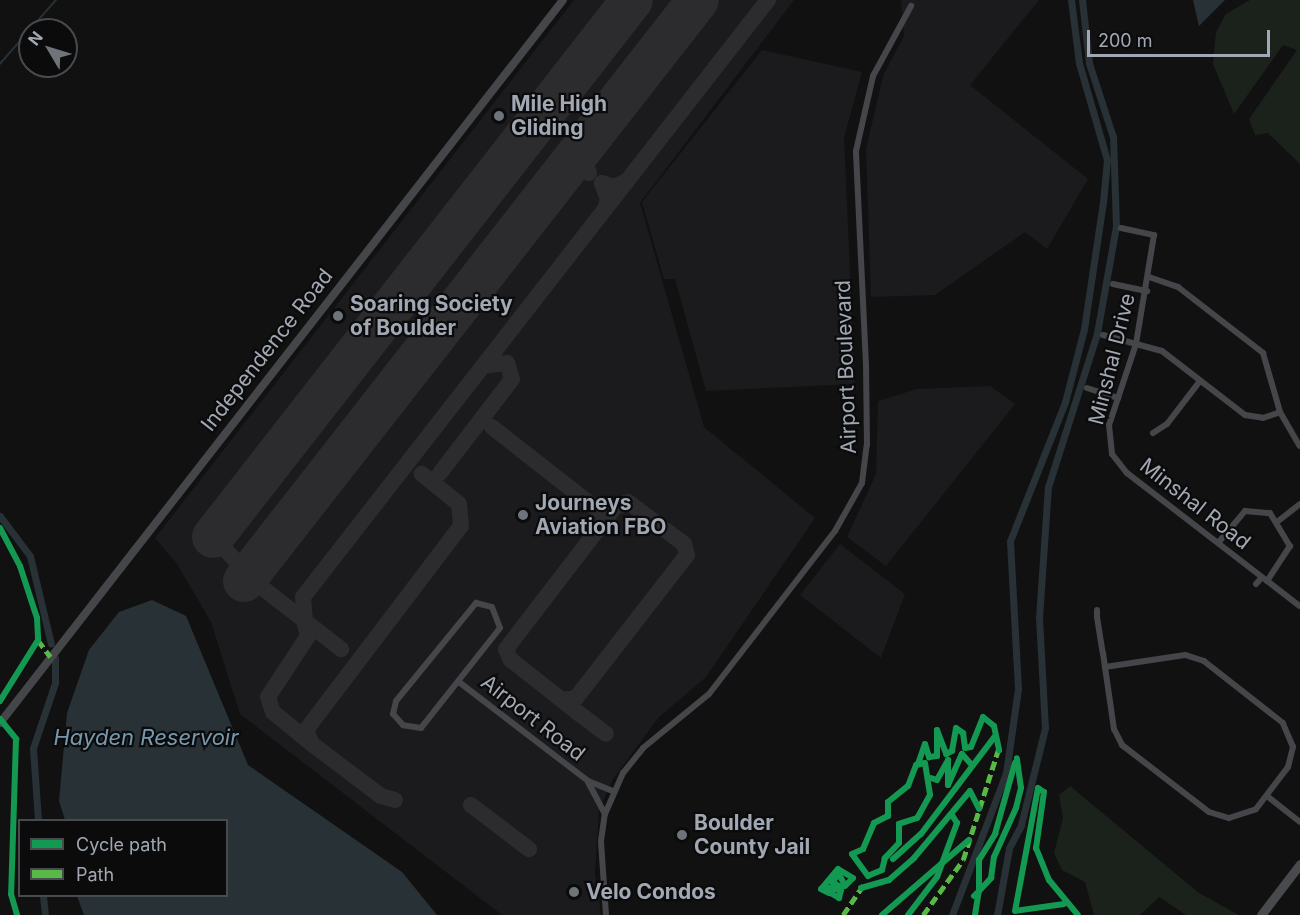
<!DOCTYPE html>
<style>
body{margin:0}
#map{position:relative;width:1300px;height:915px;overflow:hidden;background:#111;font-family:Inter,sans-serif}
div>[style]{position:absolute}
.built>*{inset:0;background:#1b1b1d}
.green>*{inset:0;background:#1b211b}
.water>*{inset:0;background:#283136}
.stream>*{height:1.5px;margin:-0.75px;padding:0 0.75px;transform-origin:0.75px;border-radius:0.75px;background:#283136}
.canal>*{height:7px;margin:-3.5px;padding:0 3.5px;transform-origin:3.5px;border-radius:3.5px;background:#283136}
.taxiway>*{height:16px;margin:-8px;padding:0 8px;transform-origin:8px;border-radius:8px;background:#2c2c2e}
.runway>*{height:42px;margin:-21px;padding:0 21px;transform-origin:21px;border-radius:21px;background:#2c2c2e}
.minor>*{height:6px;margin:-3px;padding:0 3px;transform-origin:3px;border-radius:3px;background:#45464a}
.tertiary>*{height:8px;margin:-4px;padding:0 4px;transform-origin:4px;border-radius:4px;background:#45464a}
.secondary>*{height:9px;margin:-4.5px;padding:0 4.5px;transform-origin:4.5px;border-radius:4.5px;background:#494a4e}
.quiet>*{height:4.5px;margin-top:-2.25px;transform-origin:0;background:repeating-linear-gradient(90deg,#58b947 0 9px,transparent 0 13.5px)}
.cycleway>*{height:6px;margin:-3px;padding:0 3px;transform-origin:3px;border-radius:3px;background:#139951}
.dots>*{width:16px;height:16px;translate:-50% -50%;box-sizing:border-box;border:3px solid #0b0b0c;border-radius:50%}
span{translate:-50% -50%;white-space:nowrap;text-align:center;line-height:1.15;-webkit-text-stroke:4.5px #0b0b0c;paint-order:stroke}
.poi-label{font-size:21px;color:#a1a8b3;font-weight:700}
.left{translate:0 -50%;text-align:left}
.street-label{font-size:21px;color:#a1a8b3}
.water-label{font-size:22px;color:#7799af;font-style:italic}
.legend{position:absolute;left:18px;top:819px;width:210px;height:78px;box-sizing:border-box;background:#0b0b0c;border:2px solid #474a4f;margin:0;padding:8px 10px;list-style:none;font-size:18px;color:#a1a8b3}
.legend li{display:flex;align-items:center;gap:12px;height:30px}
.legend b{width:30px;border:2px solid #474a4f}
.north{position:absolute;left:18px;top:18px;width:60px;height:60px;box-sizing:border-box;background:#0b0b0c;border:2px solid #474a4f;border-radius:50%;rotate:308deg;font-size:16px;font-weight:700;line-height:24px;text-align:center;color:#a1a8b3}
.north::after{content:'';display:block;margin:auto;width:21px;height:27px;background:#6f737a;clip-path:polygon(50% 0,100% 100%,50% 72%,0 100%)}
.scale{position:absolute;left:1087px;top:30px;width:183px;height:27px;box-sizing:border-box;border:3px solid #a1a8b3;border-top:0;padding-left:8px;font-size:18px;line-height:21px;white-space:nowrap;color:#a1a8b3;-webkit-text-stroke:4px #0b0b0c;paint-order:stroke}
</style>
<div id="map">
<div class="built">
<div style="clip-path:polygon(574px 0,794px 0,640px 203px,704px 427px,815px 518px,706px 677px,659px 717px,613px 779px,599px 810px,595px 873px,601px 915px,502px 915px,240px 714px,211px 622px,177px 564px,155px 538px)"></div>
<div style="clip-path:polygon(901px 0,1039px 0,970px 85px,1088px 179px,1047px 249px,1025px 232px,935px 295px,871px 297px,866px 149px,883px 76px,904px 36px)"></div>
<div style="clip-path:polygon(762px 50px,862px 72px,844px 138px,855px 384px,706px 391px,675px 279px,664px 279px,642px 202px)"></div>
<div style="clip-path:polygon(990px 386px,1015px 404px,886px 566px,847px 537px,876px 474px,878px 401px,917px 389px)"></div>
<div style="clip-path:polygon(840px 544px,905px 594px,881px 658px,800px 595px)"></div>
</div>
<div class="green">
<div style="clip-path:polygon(1250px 0,1300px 0,1300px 164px,1268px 133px,1255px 135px,1249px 119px,1297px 50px,1283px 45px,1234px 114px,1213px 64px,1216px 32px,1226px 14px)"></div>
<div style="clip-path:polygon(1070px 786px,1199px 893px,1239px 915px,1186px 915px,1159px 897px,1140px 915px,1094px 915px,1085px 882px,1062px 870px,1054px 853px,1063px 818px,1059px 795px)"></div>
</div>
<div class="water">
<div style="clip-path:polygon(1193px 0,1225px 0,1199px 26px)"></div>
<div style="clip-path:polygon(152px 600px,186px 616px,248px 765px,402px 872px,437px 915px,84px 915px,77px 896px,226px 896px,226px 820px,65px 820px,59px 801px,67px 713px,89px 650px,119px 612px)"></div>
</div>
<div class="stream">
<div style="left:0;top:64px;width:85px;rotate:-48.8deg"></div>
</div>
<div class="canal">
<div style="left:0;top:516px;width:50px;rotate:53.1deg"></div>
<div style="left:30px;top:556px;width:90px;rotate:76.6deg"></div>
<div style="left:38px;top:820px;width:72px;rotate:-94deg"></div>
<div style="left:33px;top:748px;width:69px;rotate:-71.3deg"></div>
<div style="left:55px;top:683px;width:25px;rotate:-90deg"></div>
<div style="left:43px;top:896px;width:19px;rotate:84deg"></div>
<div style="left:952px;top:915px;width:152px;rotate:-69.2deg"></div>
<div style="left:1006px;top:773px;width:85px;rotate:-81.9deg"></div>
<div style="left:1018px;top:689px;width:148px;rotate:-93.1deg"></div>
<div style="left:1010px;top:541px;width:149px;rotate:-68.4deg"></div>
<div style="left:1065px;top:402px;width:75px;rotate:-75.4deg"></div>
<div style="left:1084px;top:329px;width:128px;rotate:-81.5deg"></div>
<div style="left:1103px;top:202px;width:42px;rotate:-84.6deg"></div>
<div style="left:1107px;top:160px;width:101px;rotate:-106.1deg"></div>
<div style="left:1079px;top:63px;width:64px;rotate:-97.2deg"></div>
<div style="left:997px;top:915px;width:68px;rotate:-79.8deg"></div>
<div style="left:1009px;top:848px;width:26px;rotate:-62deg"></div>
<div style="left:1021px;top:825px;width:100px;rotate:-76.1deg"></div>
<div style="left:1045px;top:728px;width:110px;rotate:-93.1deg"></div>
<div style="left:1039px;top:618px;width:131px;rotate:-86.1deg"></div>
<div style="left:1048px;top:487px;width:162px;rotate:-72.3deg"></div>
<div style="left:1097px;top:333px;width:109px;rotate:-79.9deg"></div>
<div style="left:1116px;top:226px;width:89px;rotate:-91.9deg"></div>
<div style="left:1113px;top:137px;width:78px;rotate:-108deg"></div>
<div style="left:1089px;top:63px;width:63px;rotate:-96.3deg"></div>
</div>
<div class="taxiway">
<div style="left:560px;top:177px;width:14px;rotate:-30deg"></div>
<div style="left:572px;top:170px;width:17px;rotate:10deg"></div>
<div style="left:589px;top:173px;width:17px;rotate:-118deg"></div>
<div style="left:581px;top:158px;width:14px;rotate:-73deg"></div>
<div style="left:605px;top:209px;width:10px;rotate:-73deg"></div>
<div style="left:608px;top:199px;width:17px;rotate:-111deg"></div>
<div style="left:602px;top:183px;width:13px;rotate:18deg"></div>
<div style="left:614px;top:187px;width:14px;rotate:-25deg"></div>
<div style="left:492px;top:427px;width:136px;rotate:38.1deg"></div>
<div style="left:440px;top:473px;width:118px;rotate:-52.5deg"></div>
<div style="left:512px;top:379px;width:17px;rotate:-107deg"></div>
<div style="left:507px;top:363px;width:24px;rotate:173deg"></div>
<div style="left:213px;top:537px;width:68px;rotate:46.2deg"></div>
<div style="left:262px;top:559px;width:27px;rotate:94deg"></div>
<div style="left:260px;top:586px;width:103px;rotate:37.9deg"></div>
<div style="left:304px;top:620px;width:16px;rotate:76deg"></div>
<div style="left:308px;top:636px;width:73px;rotate:123.3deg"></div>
<div style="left:268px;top:697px;width:16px;rotate:72deg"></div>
<div style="left:273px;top:712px;width:50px;rotate:39.4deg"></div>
<div style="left:305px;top:621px;width:24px;rotate:-95deg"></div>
<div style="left:303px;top:597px;width:757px;rotate:-52.09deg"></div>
<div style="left:562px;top:700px;width:14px;rotate:-8deg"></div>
<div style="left:576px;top:698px;width:181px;rotate:-52.2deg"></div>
<div style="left:687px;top:555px;width:11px;rotate:-105deg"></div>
<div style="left:684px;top:544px;width:70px;rotate:-143.1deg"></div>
<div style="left:628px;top:502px;width:14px;rotate:159deg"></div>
<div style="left:615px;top:507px;width:179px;rotate:127.5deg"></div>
<div style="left:506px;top:649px;width:11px;rotate:68deg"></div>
<div style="left:510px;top:659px;width:1px;rotate:45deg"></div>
<div style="left:511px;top:660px;width:84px;rotate:38.2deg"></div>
<div style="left:577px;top:712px;width:36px;rotate:37deg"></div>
<div style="left:395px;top:800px;width:15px;rotate:-164deg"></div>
<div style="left:381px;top:796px;width:86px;rotate:-143deg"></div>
<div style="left:312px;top:744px;width:15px;rotate:-113deg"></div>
<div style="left:306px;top:730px;width:256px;rotate:-52.8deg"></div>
<div style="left:461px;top:526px;width:22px;rotate:-95deg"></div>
<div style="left:459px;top:504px;width:48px;rotate:-141deg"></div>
<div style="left:471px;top:805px;width:73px;rotate:37.2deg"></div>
</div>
<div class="runway">
<div style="left:213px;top:537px;width:681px;rotate:-52.04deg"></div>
<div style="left:244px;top:581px;width:737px;rotate:-52deg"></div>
</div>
<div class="minor">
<div style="left:1121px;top:228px;width:34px;rotate:12deg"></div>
<div style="left:1154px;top:235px;width:110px;rotate:99.4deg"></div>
<div style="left:1136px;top:344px;width:85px;rotate:108.4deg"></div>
<div style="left:1109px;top:425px;width:29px;rotate:84deg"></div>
<div style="left:1112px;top:454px;width:24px;rotate:52deg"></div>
<div style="left:1127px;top:473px;width:218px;rotate:37.6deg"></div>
<div style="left:1149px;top:277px;width:31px;rotate:19deg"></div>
<div style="left:1178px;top:287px;width:108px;rotate:37.8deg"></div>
<div style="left:1263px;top:353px;width:61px;rotate:73.9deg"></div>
<div style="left:1280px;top:412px;width:39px;rotate:60deg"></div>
<div style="left:1113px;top:284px;width:35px;rotate:12deg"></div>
<div style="left:1103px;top:335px;width:61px;rotate:15.2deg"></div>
<div style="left:1162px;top:351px;width:105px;rotate:37.6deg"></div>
<div style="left:1245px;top:415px;width:18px;rotate:9deg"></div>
<div style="left:1263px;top:418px;width:18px;rotate:-19deg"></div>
<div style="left:1087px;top:388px;width:33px;rotate:18deg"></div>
<div style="left:1153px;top:433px;width:17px;rotate:-33deg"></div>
<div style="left:1167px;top:424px;width:54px;rotate:-52.5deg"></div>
<div style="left:1277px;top:522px;width:29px;rotate:-38deg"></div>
<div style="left:1218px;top:543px;width:42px;rotate:-49.8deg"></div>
<div style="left:1245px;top:511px;width:25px;rotate:5deg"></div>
<div style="left:1270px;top:513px;width:39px;rotate:59deg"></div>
<div style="left:1290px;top:546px;width:42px;rotate:123.3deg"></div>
<div style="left:1256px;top:584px;width:9px;rotate:-49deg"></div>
<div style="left:476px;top:603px;width:16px;rotate:14deg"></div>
<div style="left:492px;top:607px;width:22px;rotate:69deg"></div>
<div style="left:500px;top:628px;width:127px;rotate:128.3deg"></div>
<div style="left:421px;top:728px;width:18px;rotate:-171deg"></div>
<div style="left:403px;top:725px;width:15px;rotate:-132deg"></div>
<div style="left:393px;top:714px;width:13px;rotate:-77deg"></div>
<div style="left:396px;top:701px;width:127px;rotate:-50.8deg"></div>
<div style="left:1097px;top:610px;width:7px;rotate:90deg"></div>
<div style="left:1097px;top:617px;width:36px;rotate:81deg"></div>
<div style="left:1103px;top:653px;width:77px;rotate:81.8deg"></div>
<div style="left:1114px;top:729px;width:18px;rotate:63deg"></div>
<div style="left:1122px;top:745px;width:110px;rotate:37.6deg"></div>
<div style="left:1209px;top:812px;width:21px;rotate:17deg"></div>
<div style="left:1229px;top:818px;width:28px;rotate:-18deg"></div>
<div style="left:1256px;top:809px;width:53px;rotate:-52.7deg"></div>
<div style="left:1288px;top:767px;width:21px;rotate:-76deg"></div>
<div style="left:1293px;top:747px;width:26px;rotate:-113deg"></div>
<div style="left:1283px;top:723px;width:100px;rotate:-141.9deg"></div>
<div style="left:1204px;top:661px;width:20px;rotate:-162deg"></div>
<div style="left:1185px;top:655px;width:81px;rotate:171.5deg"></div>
<div style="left:459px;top:682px;width:163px;rotate:37.5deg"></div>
<div style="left:588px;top:781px;width:27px;rotate:22deg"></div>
<div style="left:588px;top:782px;width:36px;rotate:62deg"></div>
<div style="left:1267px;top:796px;width:42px;rotate:38.2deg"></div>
<div style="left:606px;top:915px;width:74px;rotate:-93.9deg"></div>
<div style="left:601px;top:841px;width:27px;rotate:-82deg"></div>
<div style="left:605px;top:814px;width:45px;rotate:-66.3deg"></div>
<div style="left:623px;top:773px;width:32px;rotate:-51deg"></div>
<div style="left:643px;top:748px;width:85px;rotate:-39.3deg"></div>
<div style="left:709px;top:694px;width:206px;rotate:-52.3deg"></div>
<div style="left:835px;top:531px;width:55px;rotate:-60.6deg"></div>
<div style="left:862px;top:483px;width:38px;rotate:-83deg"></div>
<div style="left:867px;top:445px;width:80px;rotate:-90.7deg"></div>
<div style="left:866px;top:365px;width:214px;rotate:-92.7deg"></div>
<div style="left:856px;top:151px;width:77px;rotate:-77.2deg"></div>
<div style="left:873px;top:76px;width:80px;rotate:-61.5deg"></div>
</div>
<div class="tertiary">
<div style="left:0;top:723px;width:916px;rotate:-52.09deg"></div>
</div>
<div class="secondary">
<div style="left:1261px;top:915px;width:64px;rotate:-52.6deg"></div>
</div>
<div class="quiet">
<div style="left:38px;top:640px;width:21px;rotate:53deg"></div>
<div style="left:843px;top:915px;width:36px;rotate:-56deg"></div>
<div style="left:923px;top:915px;width:68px;rotate:-54deg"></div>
<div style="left:963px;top:860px;width:119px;rotate:-72.3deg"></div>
</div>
<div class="cycleway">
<div style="left:0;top:528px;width:43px;rotate:62.2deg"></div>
<div style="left:20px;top:566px;width:55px;rotate:71.9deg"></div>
<div style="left:37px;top:618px;width:22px;rotate:87deg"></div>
<div style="left:38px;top:640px;width:72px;rotate:121.9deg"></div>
<div style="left:0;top:719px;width:26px;rotate:51deg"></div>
<div style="left:16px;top:739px;width:155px;rotate:91.8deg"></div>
<div style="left:11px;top:894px;width:22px;rotate:74deg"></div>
<div style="left:925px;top:763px;width:32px;rotate:81deg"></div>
<div style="left:930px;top:795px;width:26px;rotate:119deg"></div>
<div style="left:917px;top:818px;width:19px;rotate:162deg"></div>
<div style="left:899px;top:824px;width:19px;rotate:90deg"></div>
<div style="left:899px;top:843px;width:21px;rotate:133deg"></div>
<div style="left:885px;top:858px;width:12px;rotate:104deg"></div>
<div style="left:882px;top:870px;width:15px;rotate:157deg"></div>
<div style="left:868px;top:876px;width:27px;rotate:-126deg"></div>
<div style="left:852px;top:854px;width:12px;rotate:-24deg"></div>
<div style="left:863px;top:849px;width:28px;rotate:-67deg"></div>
<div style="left:874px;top:823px;width:16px;rotate:-27deg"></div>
<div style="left:888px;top:816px;width:14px;rotate:-90deg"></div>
<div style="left:888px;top:802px;width:26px;rotate:-39deg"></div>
<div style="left:908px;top:786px;width:22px;rotate:-69deg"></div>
<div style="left:916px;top:765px;width:9px;rotate:-13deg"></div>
<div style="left:918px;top:764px;width:21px;rotate:-71deg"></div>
<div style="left:925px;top:744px;width:14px;rotate:73deg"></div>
<div style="left:929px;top:757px;width:8px;rotate:-7deg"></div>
<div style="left:937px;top:756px;width:26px;rotate:-90deg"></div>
<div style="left:937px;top:730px;width:26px;rotate:69deg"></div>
<div style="left:946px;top:754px;width:7px;rotate:-27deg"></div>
<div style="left:952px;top:751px;width:23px;rotate:-80deg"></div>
<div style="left:956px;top:728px;width:9px;rotate:36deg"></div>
<div style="left:963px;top:733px;width:15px;rotate:82deg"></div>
<div style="left:965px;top:748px;width:6px;rotate:-9deg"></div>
<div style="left:971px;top:747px;width:32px;rotate:-68deg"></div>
<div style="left:983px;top:717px;width:14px;rotate:39deg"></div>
<div style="left:994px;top:726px;width:25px;rotate:78deg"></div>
<div style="left:931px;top:778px;width:6px;rotate:18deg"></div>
<div style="left:937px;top:780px;width:23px;rotate:-61deg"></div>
<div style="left:948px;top:760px;width:25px;rotate:90deg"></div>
<div style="left:948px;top:785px;width:34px;rotate:-66deg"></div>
<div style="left:962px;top:754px;width:13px;rotate:48deg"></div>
<div style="left:893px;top:859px;width:38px;rotate:-42deg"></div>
<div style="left:921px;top:834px;width:123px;rotate:-52.9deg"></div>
<div style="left:861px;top:888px;width:29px;rotate:-16deg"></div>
<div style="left:889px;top:880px;width:33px;rotate:-41deg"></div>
<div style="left:914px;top:858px;width:87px;rotate:-50.1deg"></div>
<div style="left:970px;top:791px;width:20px;rotate:63deg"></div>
<div style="left:827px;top:891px;width:14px;rotate:30deg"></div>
<div style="left:839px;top:898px;width:8px;rotate:-76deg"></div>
<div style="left:841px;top:890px;width:16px;rotate:-173deg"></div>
<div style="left:825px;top:888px;width:16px;rotate:-4deg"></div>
<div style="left:841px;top:887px;width:10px;rotate:-151deg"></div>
<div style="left:832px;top:882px;width:11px;rotate:-49deg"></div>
<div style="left:839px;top:874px;width:13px;rotate:63deg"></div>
<div style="left:845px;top:886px;width:11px;rotate:-45deg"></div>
<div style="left:853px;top:878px;width:17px;rotate:-149deg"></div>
<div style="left:838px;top:869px;width:26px;rotate:130deg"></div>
<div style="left:821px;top:889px;width:9px;rotate:27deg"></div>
<div style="left:974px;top:896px;width:7px;rotate:-45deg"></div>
<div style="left:979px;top:891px;width:31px;rotate:-90deg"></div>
<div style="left:979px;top:860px;width:31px;rotate:-58deg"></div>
<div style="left:995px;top:834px;width:74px;rotate:-74.3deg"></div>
<div style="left:1064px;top:904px;width:49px;rotate:171.9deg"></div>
<div style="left:1015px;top:911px;width:125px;rotate:-79.4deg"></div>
<div style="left:1038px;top:788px;width:7px;rotate:34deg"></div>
<div style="left:1044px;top:792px;width:57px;rotate:98.1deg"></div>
<div style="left:1036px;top:848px;width:35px;rotate:68deg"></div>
<div style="left:1049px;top:880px;width:45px;rotate:50.4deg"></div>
<div style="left:882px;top:915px;width:115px;rotate:-40.8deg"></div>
<div style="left:908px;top:915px;width:48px;rotate:-52.7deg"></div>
<div style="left:937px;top:877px;width:58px;rotate:-69.7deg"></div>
<div style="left:957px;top:823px;width:9px;rotate:-122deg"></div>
<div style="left:975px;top:915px;width:24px;rotate:-81deg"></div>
<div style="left:979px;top:891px;width:18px;rotate:-47deg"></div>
<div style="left:991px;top:878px;width:21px;rotate:-82deg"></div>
<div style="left:994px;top:857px;width:54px;rotate:-65.8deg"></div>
<div style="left:1016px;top:808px;width:21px;rotate:-76deg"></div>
<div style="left:1021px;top:788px;width:30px;rotate:-98deg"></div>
</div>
<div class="dots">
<div style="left:499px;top:116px;background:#6f737a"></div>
<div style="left:338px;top:316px;background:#6f737a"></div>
<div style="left:523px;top:515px;background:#6f737a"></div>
<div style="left:682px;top:835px;background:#6f737a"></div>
<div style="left:574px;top:892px;background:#6f737a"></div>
</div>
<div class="poi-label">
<span class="left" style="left:511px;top:116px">Mile High<br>Gliding</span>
<span class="left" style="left:350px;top:316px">Soaring Society<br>of Boulder</span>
<span class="left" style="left:535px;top:515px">Journeys<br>Aviation FBO</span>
<span class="left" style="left:694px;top:835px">Boulder<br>County Jail</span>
<span class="left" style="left:586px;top:892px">Velo Condos</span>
</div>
<div class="street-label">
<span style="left:267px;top:350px;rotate:-52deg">Independence Road</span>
<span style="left:1112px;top:359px;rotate:-76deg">Minshal Drive</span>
<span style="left:846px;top:367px;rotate:-92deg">Airport Boulevard</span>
<span style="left:1195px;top:504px;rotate:38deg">Minshal Road</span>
<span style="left:533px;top:718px;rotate:38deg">Airport Road</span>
</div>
<div class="water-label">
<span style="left:146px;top:738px">Hayden Reservoir</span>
</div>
<ul class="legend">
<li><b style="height:8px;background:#139951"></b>Cycle path</li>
<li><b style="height:8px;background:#58b947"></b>Path</li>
</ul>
<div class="north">N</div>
<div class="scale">200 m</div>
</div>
